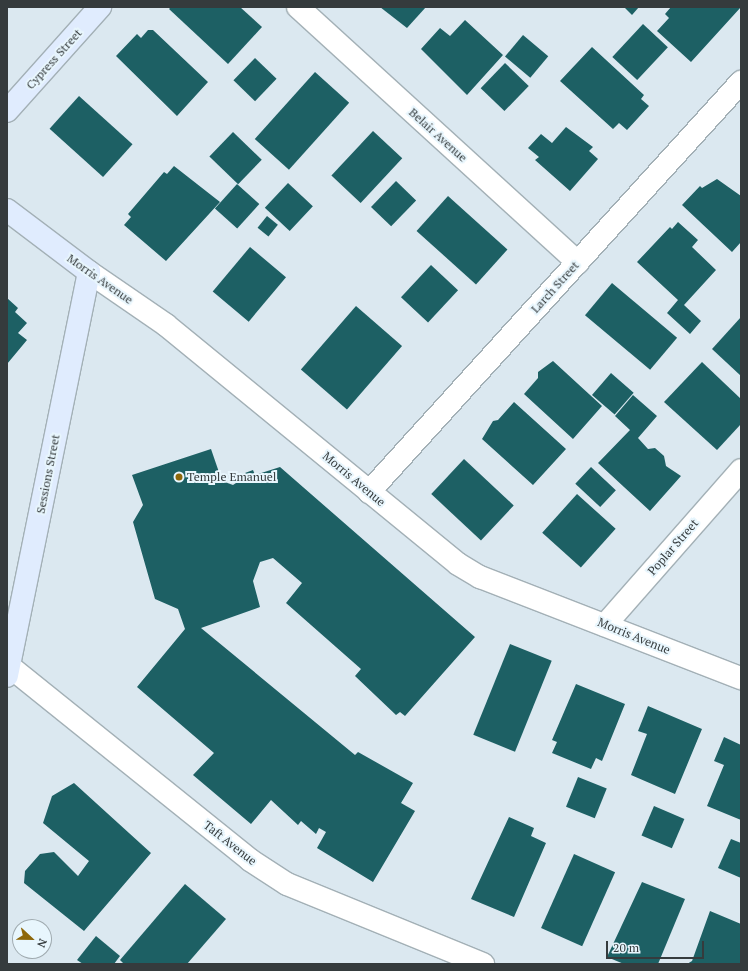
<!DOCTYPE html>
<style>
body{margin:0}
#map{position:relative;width:748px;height:971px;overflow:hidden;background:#dbe8f0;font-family:"PT Serif",serif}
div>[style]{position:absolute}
.building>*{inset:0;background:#1d6064;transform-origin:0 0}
.roads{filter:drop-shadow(1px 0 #a3b0b6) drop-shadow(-1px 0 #a3b0b6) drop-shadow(0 1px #a3b0b6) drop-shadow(0 -1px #a3b0b6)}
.street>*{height:22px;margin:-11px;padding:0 11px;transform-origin:11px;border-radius:11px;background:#fff}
.secondary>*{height:22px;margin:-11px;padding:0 11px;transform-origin:11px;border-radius:11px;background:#e0ecfe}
.dots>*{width:11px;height:11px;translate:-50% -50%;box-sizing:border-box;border:2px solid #e8f6fd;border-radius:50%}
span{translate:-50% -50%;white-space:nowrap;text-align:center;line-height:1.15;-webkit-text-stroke:4px #e8f6fd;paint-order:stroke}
.street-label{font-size:12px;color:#353b3d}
.poi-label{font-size:12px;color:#353b3d}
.left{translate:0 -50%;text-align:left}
.frame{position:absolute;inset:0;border:8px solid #353b3d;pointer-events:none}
.north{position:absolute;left:12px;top:919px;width:40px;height:40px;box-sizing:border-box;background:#e8f6fd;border:1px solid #a0abb0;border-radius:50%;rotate:112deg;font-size:11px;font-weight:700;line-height:16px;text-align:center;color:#353b3d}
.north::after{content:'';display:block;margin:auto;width:14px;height:18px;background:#8d670a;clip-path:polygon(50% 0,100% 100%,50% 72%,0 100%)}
.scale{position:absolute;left:606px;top:941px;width:98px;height:18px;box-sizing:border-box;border:2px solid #353b3d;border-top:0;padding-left:5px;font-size:12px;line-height:14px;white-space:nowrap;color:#353b3d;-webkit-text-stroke:3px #e8f6fd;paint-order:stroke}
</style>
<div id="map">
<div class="building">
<div style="clip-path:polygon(171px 7px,240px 7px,262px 27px,228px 64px,169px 9px)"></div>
<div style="clip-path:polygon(380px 7px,426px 7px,407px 28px)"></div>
<div style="clip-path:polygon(624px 7px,639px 7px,632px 15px)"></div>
<div style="clip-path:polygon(671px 7px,741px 7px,691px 62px,657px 31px,669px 18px,665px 14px)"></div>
<div style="clip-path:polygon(465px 20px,503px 55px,467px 95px,421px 49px,440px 28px,450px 36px)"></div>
<div style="left:643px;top:24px;width:34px;height:45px;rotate:43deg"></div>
<div style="clip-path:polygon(148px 30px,153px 30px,208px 82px,177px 116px,116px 56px,137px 34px,141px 38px)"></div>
<div style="left:523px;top:35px;width:33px;height:28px;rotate:40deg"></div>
<div style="clip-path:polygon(592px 47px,644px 95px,641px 99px,649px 106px,627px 130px,619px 123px,613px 129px,560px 81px)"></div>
<div style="left:255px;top:58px;width:30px;height:31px;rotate:44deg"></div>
<div style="left:505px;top:63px;width:33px;height:35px;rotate:44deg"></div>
<div style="left:315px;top:72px;width:46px;height:90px;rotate:42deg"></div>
<div style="left:79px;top:96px;width:72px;height:44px;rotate:42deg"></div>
<div style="clip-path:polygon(566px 127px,593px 147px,589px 151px,598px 159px,570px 191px,535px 160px,539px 157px,528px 148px,541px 134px,552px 143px)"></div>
<div style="left:373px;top:131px;width:40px;height:61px;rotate:43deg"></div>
<div style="left:233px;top:132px;width:40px;height:34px;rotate:44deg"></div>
<div style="clip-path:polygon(174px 166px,220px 202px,166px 261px,124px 225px,131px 217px,128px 214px,164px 172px,167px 174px)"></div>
<div style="clip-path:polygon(717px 179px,741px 196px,741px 242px,732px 252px,682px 205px,700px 186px,702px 188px)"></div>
<div style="left:396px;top:181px;width:28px;height:36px;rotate:44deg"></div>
<div style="left:288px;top:183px;width:34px;height:34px;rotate:43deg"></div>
<div style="left:237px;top:184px;width:30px;height:33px;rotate:42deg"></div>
<div style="left:448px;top:196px;width:80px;height:47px;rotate:42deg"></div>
<div style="left:267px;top:216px;width:14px;height:15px;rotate:39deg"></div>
<div style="clip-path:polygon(678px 222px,698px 240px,692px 247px,716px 270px,684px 305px,701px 321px,690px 334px,667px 313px,678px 300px,637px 262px,670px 227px,672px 229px)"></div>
<div style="left:250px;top:247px;width:47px;height:58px;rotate:40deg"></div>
<div style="left:431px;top:265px;width:37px;height:44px;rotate:43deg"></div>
<div style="left:612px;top:283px;width:85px;height:42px;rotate:40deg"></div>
<div style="clip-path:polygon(7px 298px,18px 308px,15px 312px,27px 323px,18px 333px,27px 340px,7px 364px)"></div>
<div style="left:356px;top:306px;width:61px;height:84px;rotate:41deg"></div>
<div style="clip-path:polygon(741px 317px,741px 376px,712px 349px)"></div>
<div style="clip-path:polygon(553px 361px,602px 406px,573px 439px,524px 394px,538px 378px,538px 372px)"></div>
<div style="clip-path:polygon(702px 362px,741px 399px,741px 424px,717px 450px,664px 402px)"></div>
<div style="left:611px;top:373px;width:30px;height:29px;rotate:41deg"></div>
<div style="clip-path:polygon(633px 395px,657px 416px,638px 438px,648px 449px,655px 448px,664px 456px,666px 466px,681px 476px,650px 511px,598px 463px,630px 430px,615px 416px)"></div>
<div style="clip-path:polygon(514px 402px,566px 449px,533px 485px,482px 439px,493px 421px,498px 420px)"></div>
<div style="clip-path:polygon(211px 449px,222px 481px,233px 485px,239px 481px,237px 476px,253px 470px,255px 475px,280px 467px,475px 637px,405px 716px,400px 712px,396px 715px,355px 676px,361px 669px,286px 603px,302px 583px,273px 558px,260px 562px,253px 581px,260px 607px,201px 628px,355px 755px,358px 752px,413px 783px,401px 803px,415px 811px,373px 882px,317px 848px,326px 832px,319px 828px,316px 834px,301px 821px,298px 825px,271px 800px,251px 824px,193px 775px,214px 753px,137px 687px,185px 629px,178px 609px,155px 599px,133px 522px,143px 505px,132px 475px)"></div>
<div style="left:464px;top:459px;width:68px;height:48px;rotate:43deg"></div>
<div style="left:591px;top:467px;width:34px;height:23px;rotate:43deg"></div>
<div style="left:577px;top:494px;width:52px;height:52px;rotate:42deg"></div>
<div style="left:510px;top:644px;width:45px;height:98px;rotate:22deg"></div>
<div style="clip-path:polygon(576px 684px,625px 704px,602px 761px,596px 758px,591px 769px,552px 753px,557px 742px,552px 740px)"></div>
<div style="clip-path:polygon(648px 706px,702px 729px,675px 794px,631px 775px,647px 734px,638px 731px)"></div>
<div style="clip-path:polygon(724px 737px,741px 745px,741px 820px,707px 806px,724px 765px,714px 761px)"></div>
<div style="left:578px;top:777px;width:31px;height:32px;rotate:22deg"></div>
<div style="clip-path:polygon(74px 783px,151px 853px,84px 931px,24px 883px,25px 871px,40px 854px,54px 852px,78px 876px,89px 861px,43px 823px,52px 796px)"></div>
<div style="left:654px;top:806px;width:33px;height:32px;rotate:23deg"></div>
<div style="clip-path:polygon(509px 817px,534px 828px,531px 836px,546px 843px,514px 917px,471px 899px)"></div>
<div style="clip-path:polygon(731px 839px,741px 843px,741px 878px,718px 868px)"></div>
<div style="left:574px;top:854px;width:45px;height:81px;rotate:24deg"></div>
<div style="clip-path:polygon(642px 882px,685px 899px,658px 964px,624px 964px,607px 957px)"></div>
<div style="clip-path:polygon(185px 884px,226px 919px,187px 964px,124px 964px,120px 960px)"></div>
<div style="clip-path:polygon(710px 911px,741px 924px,741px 964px,687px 964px,692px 961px)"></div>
<div style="clip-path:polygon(96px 936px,120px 956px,114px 964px,83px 964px,77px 960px)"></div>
</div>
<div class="roads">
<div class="street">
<div style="left:298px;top:7px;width:379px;rotate:42.4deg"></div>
<div style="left:89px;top:272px;width:93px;rotate:34.5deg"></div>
<div style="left:166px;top:325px;width:377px;rotate:39.3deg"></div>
<div style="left:458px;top:564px;width:26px;rotate:31deg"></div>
<div style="left:480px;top:577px;width:280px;rotate:21.2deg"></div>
<div style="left:369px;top:492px;width:554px;rotate:-47.78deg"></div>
<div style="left:605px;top:625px;width:206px;rotate:-48.7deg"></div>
<div style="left:9px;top:666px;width:309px;rotate:38.8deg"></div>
<div style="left:250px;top:860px;width:44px;rotate:33deg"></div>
<div style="left:287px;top:884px;width:212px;rotate:22.2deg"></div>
</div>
<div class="secondary">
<div style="left:7px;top:111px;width:140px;rotate:-48.2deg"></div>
<div style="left:7px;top:210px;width:103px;rotate:37.1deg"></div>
<div style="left:89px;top:272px;width:412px;rotate:101.5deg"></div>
</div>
</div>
<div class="dots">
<div style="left:179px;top:477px;background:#8d670a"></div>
</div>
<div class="street-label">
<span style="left:54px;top:59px;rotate:-48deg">Cypress Street</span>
<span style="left:438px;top:135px;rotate:42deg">Belair Avenue</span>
<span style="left:100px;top:279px;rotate:35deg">Morris Avenue</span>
<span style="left:555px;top:287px;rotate:-48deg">Larch Street</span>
<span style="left:48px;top:474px;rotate:-79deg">Sessions Street</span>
<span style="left:354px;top:479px;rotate:40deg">Morris Avenue</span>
<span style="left:673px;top:547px;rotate:-49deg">Poplar Street</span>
<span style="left:634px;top:636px;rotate:22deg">Morris Avenue</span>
<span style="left:230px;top:843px;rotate:38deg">Taft Avenue</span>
</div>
<div class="poi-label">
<span class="left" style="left:187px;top:477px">Temple Emanuel</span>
</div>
<div class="frame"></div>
<div class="north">N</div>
<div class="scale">20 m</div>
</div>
